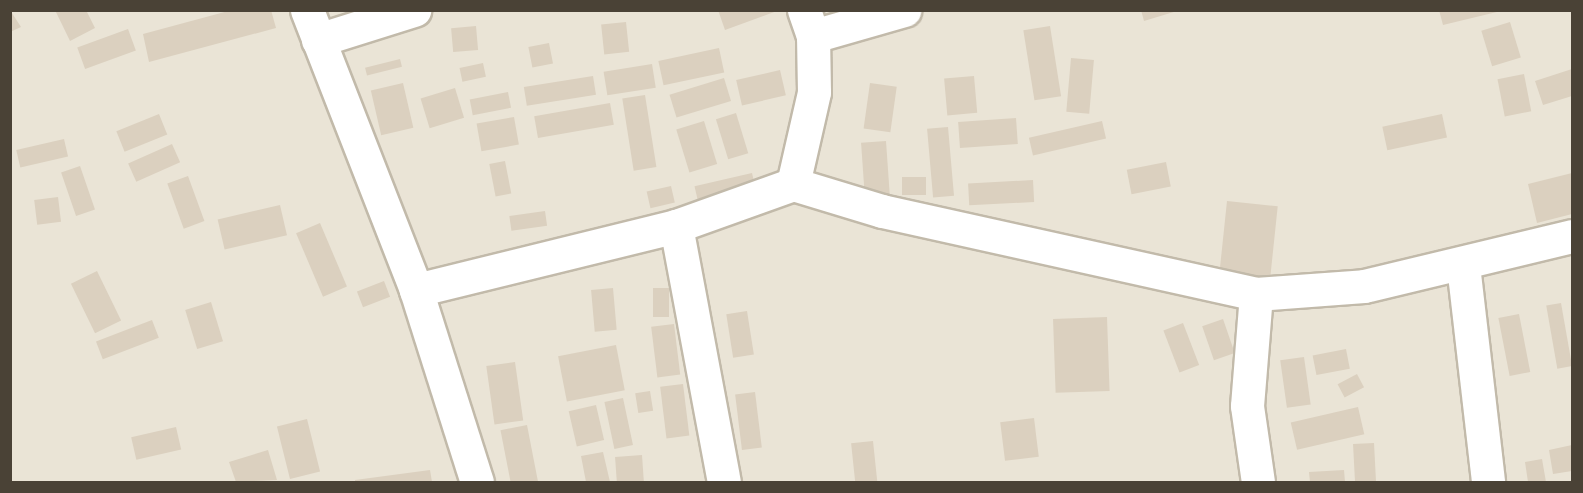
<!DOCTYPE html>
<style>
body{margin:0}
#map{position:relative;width:1583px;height:493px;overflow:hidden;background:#f5f1e8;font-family:"Nunito Sans",sans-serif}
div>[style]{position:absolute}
.residential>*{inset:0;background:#eae4d6;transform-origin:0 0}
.building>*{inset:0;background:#dbd0bf;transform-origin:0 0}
.roads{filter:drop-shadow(2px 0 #c2baaa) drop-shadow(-2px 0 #c2baaa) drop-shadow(0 2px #c2baaa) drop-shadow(0 -2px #c2baaa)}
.minor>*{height:33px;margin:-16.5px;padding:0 16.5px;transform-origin:16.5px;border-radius:16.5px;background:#fff}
span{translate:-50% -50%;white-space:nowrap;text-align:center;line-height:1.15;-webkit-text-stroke:4.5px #fff;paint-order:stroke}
.frame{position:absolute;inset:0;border:12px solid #4a4236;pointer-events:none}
</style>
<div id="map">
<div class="residential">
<div style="left:11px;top:11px;width:1561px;height:471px"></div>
</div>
<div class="building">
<div style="clip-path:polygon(10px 10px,21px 27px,10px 32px)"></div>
<div style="clip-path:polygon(55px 10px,86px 10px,95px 28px,70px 41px)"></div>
<div style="clip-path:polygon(232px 10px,271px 10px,276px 28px,149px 62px,143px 34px)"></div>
<div style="clip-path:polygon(718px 10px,777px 10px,777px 11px,725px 30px)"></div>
<div style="clip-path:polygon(1141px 10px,1176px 10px,1177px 11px,1144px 21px)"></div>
<div style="clip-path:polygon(1439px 10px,1501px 10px,1501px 11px,1443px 25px)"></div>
<div style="left:626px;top:22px;width:30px;height:25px;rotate:84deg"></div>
<div style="left:1510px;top:22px;width:37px;height:30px;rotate:73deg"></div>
<div style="left:476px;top:26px;width:24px;height:25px;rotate:85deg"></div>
<div style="left:1050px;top:26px;width:71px;height:27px;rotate:81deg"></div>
<div style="left:128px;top:29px;width:23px;height:54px;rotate:70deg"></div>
<div style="left:549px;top:43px;width:21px;height:21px;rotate:79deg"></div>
<div style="left:719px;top:48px;width:25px;height:62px;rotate:78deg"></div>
<div style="left:1071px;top:58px;width:23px;height:54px;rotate:5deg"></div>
<div style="left:400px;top:59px;width:8px;height:36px;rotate:76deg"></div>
<div style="left:483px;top:63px;width:14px;height:24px;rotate:78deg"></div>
<div style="left:652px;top:64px;width:24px;height:49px;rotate:81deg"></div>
<div style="clip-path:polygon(1572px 69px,1572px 96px,1543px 105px,1535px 81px)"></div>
<div style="left:780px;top:70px;width:26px;height:45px;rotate:77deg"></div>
<div style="left:1524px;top:74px;width:38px;height:27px;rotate:79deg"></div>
<div style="left:593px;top:76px;width:19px;height:70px;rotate:81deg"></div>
<div style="left:974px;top:76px;width:37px;height:30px;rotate:85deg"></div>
<div style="left:724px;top:78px;width:24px;height:57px;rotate:73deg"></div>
<div style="left:403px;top:83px;width:46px;height:33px;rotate:77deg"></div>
<div style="left:870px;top:83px;width:27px;height:46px;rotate:8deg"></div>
<div style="left:455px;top:88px;width:31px;height:36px;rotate:73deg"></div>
<div style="left:508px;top:92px;width:16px;height:39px;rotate:79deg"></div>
<div style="left:645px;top:95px;width:73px;height:23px;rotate:81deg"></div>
<div style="left:610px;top:103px;width:22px;height:77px;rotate:80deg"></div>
<div style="left:736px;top:113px;width:42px;height:21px;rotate:73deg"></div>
<div style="left:159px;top:114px;width:22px;height:46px;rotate:68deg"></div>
<div style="left:1442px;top:114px;width:24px;height:61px;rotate:78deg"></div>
<div style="left:514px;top:117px;width:28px;height:38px;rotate:80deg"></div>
<div style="left:1016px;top:118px;width:26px;height:58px;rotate:86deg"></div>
<div style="left:704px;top:121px;width:45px;height:29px;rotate:73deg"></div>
<div style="left:1102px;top:121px;width:18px;height:75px;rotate:77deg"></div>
<div style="left:948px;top:127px;width:69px;height:21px;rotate:85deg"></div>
<div style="left:64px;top:139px;width:18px;height:49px;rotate:77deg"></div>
<div style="left:886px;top:141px;width:55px;height:25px;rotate:86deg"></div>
<div style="left:172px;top:144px;width:20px;height:48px;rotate:66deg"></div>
<div style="left:505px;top:161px;width:33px;height:16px;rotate:79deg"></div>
<div style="left:1166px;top:162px;width:25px;height:40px;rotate:79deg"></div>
<div style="left:80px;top:166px;width:46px;height:20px;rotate:71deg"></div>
<div style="left:752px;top:173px;width:18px;height:59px;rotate:77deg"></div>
<div style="clip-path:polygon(1572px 173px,1572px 214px,1537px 223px,1528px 184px)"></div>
<div style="left:188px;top:176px;width:48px;height:22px;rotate:70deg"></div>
<div style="left:902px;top:177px;width:24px;height:18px"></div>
<div style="left:1033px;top:180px;width:22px;height:65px;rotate:87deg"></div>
<div style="left:671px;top:186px;width:17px;height:25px;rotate:77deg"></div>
<div style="left:58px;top:197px;width:25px;height:24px;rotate:83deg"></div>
<div style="left:1227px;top:201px;width:51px;height:75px;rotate:6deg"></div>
<div style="left:280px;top:205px;width:31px;height:64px;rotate:77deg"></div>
<div style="left:545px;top:211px;width:15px;height:36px;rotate:82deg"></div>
<div style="left:320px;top:223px;width:69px;height:26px;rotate:67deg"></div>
<div style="left:97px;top:271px;width:55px;height:29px;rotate:64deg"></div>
<div style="left:384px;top:281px;width:17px;height:29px;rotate:69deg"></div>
<div style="left:613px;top:288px;width:42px;height:22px;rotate:85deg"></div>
<div style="left:653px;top:288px;width:16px;height:29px"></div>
<div style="left:211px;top:302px;width:41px;height:27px;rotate:73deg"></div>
<div style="left:1561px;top:303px;width:64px;height:15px;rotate:80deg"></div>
<div style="left:747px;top:311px;width:44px;height:21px;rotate:81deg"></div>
<div style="left:1519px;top:314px;width:59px;height:21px;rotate:79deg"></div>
<div style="left:1107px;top:317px;width:74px;height:54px;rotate:88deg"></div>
<div style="left:1223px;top:319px;width:36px;height:22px;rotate:71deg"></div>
<div style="left:152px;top:320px;width:19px;height:60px;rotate:69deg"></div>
<div style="left:1183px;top:323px;width:45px;height:21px;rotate:69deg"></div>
<div style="left:674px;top:324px;width:51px;height:23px;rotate:83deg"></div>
<div style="left:616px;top:345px;width:46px;height:59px;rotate:79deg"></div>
<div style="left:1346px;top:349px;width:20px;height:34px;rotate:79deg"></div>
<div style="left:1304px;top:357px;width:48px;height:24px;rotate:82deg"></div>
<div style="left:515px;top:362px;width:59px;height:29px;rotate:82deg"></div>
<div style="left:1357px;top:374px;width:15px;height:22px;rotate:62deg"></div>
<div style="left:683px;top:384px;width:52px;height:23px;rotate:83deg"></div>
<div style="left:650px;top:391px;width:20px;height:15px;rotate:81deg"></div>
<div style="left:755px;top:392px;width:56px;height:20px;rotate:83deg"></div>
<div style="left:623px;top:398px;width:48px;height:19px;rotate:78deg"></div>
<div style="left:596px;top:405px;width:36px;height:28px;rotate:77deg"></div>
<div style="left:1358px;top:407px;width:28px;height:69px;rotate:77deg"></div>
<div style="left:1034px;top:418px;width:39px;height:34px;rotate:83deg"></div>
<div style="left:307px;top:419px;width:54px;height:31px;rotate:76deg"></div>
<div style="left:527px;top:425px;width:58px;height:27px;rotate:79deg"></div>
<div style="left:176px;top:427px;width:23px;height:46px;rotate:77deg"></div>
<div style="left:873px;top:441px;width:41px;height:22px;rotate:84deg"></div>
<div style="left:1374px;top:443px;width:38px;height:21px;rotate:87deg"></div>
<div style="clip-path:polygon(1572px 445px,1572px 471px,1553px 474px,1549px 450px)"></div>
<div style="clip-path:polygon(268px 450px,277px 480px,236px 482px,229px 462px)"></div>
<div style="clip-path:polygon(603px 452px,610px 482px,586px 482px,581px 456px)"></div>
<div style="left:642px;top:455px;width:27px;height:27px;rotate:86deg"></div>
<div style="clip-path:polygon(1542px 459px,1546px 482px,1528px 482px,1525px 462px)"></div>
<div style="clip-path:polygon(430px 470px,432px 482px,355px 482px,355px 480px)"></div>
<div style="clip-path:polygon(1344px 470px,1345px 482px,1310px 482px,1309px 472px)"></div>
</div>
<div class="roads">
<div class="minor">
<div style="left:307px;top:10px;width:300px;rotate:68.7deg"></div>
<div style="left:416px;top:290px;width:201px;rotate:72.4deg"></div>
<div style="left:813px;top:36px;width:95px;rotate:-15.9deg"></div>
<div style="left:318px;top:40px;width:101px;rotate:-17.4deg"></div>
<div style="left:793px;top:184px;width:94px;rotate:-77.1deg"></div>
<div style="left:814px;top:92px;width:56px;rotate:-91deg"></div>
<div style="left:813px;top:36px;width:28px;rotate:-109deg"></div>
<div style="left:676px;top:226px;width:260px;rotate:79.4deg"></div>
<div style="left:1463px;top:265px;width:218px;rotate:83.4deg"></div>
<div style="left:416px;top:290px;width:268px;rotate:-13.8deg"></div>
<div style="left:676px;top:226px;width:124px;rotate:-19.7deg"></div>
<div style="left:793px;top:184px;width:93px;rotate:16.9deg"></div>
<div style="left:882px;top:211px;width:383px;rotate:12.5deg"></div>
<div style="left:1256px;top:294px;width:108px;rotate:-4.2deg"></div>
<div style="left:1364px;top:286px;width:214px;rotate:-13.5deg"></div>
<div style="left:1256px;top:294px;width:112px;rotate:94.6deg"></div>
<div style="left:1247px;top:406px;width:77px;rotate:81.8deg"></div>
</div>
</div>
<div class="frame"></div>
</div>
